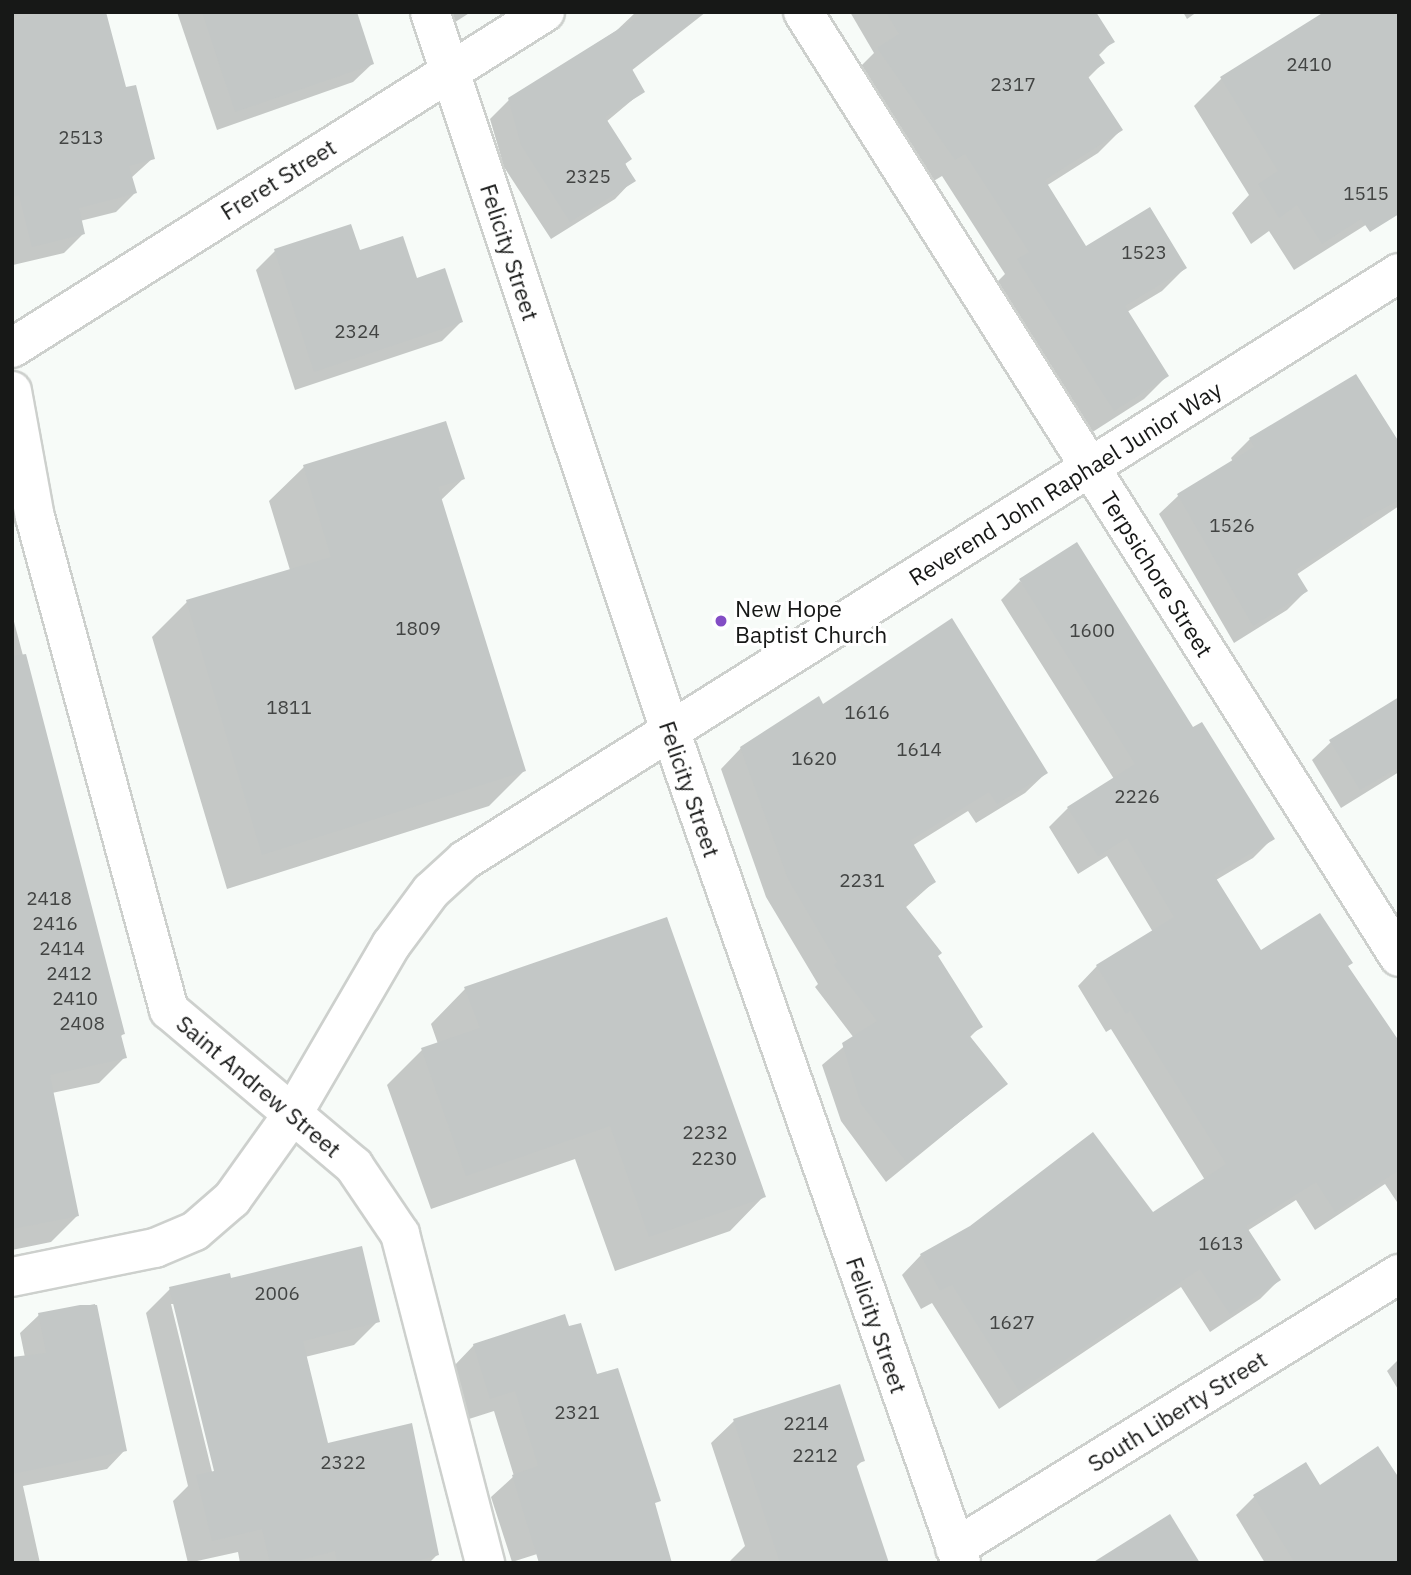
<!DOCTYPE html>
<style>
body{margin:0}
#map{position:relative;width:1411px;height:1575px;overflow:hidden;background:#f7fbf8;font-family:"IBM Plex Sans",sans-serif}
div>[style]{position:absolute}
.shadow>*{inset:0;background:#0003}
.building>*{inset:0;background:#c3c7c6}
.roads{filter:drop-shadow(2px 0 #cdd0cd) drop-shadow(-2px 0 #cdd0cd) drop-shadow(0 2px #cdd0cd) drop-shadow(0 -2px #cdd0cd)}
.street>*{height:38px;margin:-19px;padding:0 19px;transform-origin:19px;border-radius:19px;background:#fff}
.dots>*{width:19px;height:19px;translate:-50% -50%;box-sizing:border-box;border:4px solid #fff;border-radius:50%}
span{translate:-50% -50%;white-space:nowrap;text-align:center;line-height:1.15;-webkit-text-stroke:6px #fff;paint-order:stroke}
.number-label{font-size:19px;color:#424443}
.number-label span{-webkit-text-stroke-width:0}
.street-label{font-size:23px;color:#171817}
.poi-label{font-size:23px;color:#171817}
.left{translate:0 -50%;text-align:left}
.frame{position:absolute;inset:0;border:14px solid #171817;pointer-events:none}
</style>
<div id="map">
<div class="shadow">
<div style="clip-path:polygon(12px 12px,104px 12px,124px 89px,153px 158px,131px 178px,135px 193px,116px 212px,80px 221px,83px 234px,64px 253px,13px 265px)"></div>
<div style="clip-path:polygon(177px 12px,354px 12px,372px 64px,353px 82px,217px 130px)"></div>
<div style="clip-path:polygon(448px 12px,471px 12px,452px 24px)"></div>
<div style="clip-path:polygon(636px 12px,706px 12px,631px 71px,643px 91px,606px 122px,633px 180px,615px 199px,551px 239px,504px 167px,490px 119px,509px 100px,616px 31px)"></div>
<div style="clip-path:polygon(850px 12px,1094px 12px,1113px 41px,1098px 56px,1103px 63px,1087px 79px,1121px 130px,1098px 153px,1046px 186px,1086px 248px,1185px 268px,1162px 291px,1127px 312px,1167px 376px,1144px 399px,1091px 433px,995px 284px,1005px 274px,942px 176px,932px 182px,855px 72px,874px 53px)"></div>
<div style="clip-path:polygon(1183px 12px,1197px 12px,1187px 19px)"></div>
<div style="clip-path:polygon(1327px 12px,1399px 204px,1294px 270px,1269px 231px,1251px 244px,1232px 213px,1249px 195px,1194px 106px,1221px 79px)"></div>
<div style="clip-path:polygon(275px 251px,359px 252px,415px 280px,461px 322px,442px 341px,295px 390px,256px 270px)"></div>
<div style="clip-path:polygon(1355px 377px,1399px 446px,1399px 506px,1296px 575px,1306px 591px,1287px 610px,1234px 643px,1159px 514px,1178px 496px,1233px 462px,1231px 458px,1250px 439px)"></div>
<div style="clip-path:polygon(304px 467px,463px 479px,440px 501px,524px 771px,489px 806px,227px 889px,152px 637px,187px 602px,290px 570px,269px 501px)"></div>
<div style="clip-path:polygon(1020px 581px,1193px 730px,1273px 838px,1253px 858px,1216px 880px,1260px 953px,1346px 967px,1399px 1046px,1399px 1205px,1385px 1184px,1315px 1230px,1296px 1200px,1247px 1231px,1279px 1280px,1260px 1299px,1210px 1332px,1181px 1287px,999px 1409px,932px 1303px,921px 1309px,902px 1275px,921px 1255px,1153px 1215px,1205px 1180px,1111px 1029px,1106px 1032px,1078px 986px,1097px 966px,1153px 932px,1107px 856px,1078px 874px,1049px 827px,1068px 808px,1114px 779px,1001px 600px)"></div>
<div style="clip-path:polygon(12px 614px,123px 1034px,120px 1037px,125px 1057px,99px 1083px,52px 1093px,77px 1216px,51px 1242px,12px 1250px)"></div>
<div style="clip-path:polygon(1399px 699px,1399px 772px,1341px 808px,1312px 760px,1331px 742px)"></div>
<div style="clip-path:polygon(823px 706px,1046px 773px,1025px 793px,976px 823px,968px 811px,912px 846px,934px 882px,905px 908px,981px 1026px,969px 1038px,1006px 1084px,886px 1182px,841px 1121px,822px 1065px,854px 1038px,815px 987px,818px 984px,766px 897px,721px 769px,741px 748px)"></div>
<div style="clip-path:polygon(465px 989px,764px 1196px,730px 1231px,615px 1271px,575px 1159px,431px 1209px,387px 1085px,422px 1050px,438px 1044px,431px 1024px)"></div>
<div style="clip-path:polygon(evenodd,230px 1280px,378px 1321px,354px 1345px,305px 1357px,327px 1446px,437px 1555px,429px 1563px,240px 1563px,238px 1552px,188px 1563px,173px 1501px,188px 1486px,146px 1313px,170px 1289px,230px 1280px,171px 1304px,175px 1304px,217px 1479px,214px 1480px,171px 1304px)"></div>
<div style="clip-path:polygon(95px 1304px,125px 1450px,107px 1469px,23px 1486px,40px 1563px,12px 1563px,12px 1396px,32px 1392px,20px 1333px,39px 1315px)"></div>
<div style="clip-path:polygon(474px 1345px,596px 1376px,659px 1500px,578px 1541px,512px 1562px,491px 1497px,514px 1476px,494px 1411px,469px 1419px,453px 1367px)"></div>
<div style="clip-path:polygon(1399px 1359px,1399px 1391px,1387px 1371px)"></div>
<div style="clip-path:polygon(734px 1421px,863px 1460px,855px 1468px,887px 1563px,728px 1563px,745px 1546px,711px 1443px)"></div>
<div style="clip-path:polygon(1319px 1487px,1399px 1563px,1265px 1563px,1236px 1515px,1254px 1497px)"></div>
</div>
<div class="building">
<div style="clip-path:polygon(47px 12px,106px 12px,126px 87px,136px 85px,155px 159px,129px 166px,137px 193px,79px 208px,85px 234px,32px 247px,19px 195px,12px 197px,12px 21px)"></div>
<div style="clip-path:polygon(202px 12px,357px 12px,374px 64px,235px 112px)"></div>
<div style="clip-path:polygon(646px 12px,704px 12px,632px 69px,645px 92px,605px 117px,632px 159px,625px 164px,636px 181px,570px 222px,521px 145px,508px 98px)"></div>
<div style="clip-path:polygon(886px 12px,1096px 12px,1115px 42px,1097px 52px,1105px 63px,1087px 75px,1123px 130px,1045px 180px,1086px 246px,1150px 207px,1187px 268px,1125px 306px,1169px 376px,1114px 411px,1017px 259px,1029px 252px,965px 154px,955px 160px,877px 48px,899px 34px)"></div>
<div style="clip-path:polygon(1324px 12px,1399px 12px,1399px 214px,1370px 232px,1361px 219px,1322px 244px,1297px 205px,1279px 218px,1258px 184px,1278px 171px,1220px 77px)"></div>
<div style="clip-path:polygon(351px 224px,360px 250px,403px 236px,417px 278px,445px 268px,463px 322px,314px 372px,274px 249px)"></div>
<div style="clip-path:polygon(1356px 374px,1399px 442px,1399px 500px,1360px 521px,1363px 527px,1295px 570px,1308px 591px,1253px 626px,1177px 494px,1254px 447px,1249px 438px)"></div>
<div style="clip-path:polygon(446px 421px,465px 479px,438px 487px,526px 771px,262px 855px,186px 600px,331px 557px,303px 465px)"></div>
<div style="clip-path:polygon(1077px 542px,1193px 727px,1202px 722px,1275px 839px,1214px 875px,1261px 950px,1320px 913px,1353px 963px,1348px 966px,1399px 1041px,1399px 1170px,1335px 1212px,1316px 1182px,1246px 1226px,1281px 1280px,1230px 1314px,1200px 1269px,1019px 1391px,952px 1285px,940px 1291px,920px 1254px,970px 1226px,1093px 1132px,1153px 1212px,1226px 1164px,1130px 1011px,1126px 1014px,1096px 965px,1174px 917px,1127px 838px,1098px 856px,1067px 807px,1135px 764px,1019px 579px)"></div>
<div style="clip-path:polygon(952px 618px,1048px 773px,997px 804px,989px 792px,911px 840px,936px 882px,903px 903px,942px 953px,938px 956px,983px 1027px,969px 1035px,1008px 1084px,907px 1163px,861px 1104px,842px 1043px,877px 1021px,834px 965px,837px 962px,788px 879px,740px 747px,819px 696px,823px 704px)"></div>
<div style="clip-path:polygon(26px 654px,125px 1034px,121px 1035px,127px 1058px,50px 1075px,79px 1216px,12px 1229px,12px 656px)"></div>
<div style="clip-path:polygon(1399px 697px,1399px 767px,1360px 790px,1329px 740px)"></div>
<div style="clip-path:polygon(667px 917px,766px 1197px,649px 1237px,610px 1126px,466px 1176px,421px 1048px,480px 1028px,464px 987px)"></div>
<div style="clip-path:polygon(362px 1246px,380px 1322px,303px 1341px,328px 1443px,412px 1423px,439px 1555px,409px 1563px,337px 1563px,335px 1551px,290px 1563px,270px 1563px,262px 1529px,212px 1541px,196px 1475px,214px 1471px,169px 1287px,230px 1273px,231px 1278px)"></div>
<div style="clip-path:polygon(80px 1305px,97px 1305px,127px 1451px,12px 1474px,12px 1357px,46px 1353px,38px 1313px)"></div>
<div style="clip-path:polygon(565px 1314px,569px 1326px,581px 1323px,597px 1374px,618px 1368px,661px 1501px,655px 1503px,672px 1563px,539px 1563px,512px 1475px,538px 1466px,515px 1391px,490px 1399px,473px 1344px)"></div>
<div style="clip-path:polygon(840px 1384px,865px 1461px,856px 1464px,889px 1563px,780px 1563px,733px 1419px)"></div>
<div style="clip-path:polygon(1378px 1446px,1399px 1478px,1399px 1563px,1295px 1563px,1253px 1495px,1306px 1462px,1320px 1485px)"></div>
<div style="clip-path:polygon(1170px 1514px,1200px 1563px,1092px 1563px)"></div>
</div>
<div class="roads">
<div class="street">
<div style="left:430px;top:12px;width:757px;rotate:71.52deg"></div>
<div style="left:670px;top:730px;width:882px;rotate:70.74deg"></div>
<div style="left:803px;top:12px;width:1117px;rotate:57.76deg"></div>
<div style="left:12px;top:348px;width:630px;rotate:-32.23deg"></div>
<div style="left:12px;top:391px;width:128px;rotate:79.7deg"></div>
<div style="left:35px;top:517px;width:511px;rotate:74.79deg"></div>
<div style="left:169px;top:1010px;width:242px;rotate:40.1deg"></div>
<div style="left:354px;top:1166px;width:82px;rotate:55.9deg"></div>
<div style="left:400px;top:1234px;width:340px;rotate:75.5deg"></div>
<div style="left:12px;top:1277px;width:146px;rotate:-11.5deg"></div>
<div style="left:155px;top:1248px;width:43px;rotate:-23deg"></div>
<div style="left:195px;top:1231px;width:49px;rotate:-40.9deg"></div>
<div style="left:232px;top:1199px;width:103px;rotate:-54.5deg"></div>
<div style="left:292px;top:1115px;width:197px;rotate:-59.8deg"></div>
<div style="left:391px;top:945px;width:67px;rotate:-53.5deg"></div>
<div style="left:431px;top:891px;width:46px;rotate:-42.4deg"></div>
<div style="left:465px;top:860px;width:1103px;rotate:-32.15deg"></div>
<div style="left:955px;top:1548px;width:522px;rotate:-31.68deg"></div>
</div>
</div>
<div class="dots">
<div style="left:721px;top:621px;background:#834dc5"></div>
</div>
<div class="number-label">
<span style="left:1309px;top:65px">2410</span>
<span style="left:1013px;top:85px">2317</span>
<span style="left:81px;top:138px">2513</span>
<span style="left:588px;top:177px">2325</span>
<span style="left:1366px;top:194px">1515</span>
<span style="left:1144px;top:253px">1523</span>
<span style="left:357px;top:332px">2324</span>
<span style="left:1232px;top:526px">1526</span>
<span style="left:418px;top:629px">1809</span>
<span style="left:1092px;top:631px">1600</span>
<span style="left:289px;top:708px">1811</span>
<span style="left:867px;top:713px">1616</span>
<span style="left:919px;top:750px">1614</span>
<span style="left:814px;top:759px">1620</span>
<span style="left:1137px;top:797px">2226</span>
<span style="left:862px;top:881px">2231</span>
<span style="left:49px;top:899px">2418</span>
<span style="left:55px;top:924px">2416</span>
<span style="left:62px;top:949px">2414</span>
<span style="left:69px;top:974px">2412</span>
<span style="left:75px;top:999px">2410</span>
<span style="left:82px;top:1024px">2408</span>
<span style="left:705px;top:1133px">2232</span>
<span style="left:714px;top:1159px">2230</span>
<span style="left:1221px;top:1244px">1613</span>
<span style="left:277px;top:1294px">2006</span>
<span style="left:1012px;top:1323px">1627</span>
<span style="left:577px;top:1413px">2321</span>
<span style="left:806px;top:1424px">2214</span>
<span style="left:815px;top:1456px">2212</span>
<span style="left:343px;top:1463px">2322</span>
</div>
<div class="street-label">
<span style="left:278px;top:179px;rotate:-32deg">Freret Street</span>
<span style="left:510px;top:252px;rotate:72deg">Felicity Street</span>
<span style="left:1065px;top:483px;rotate:-32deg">Reverend John Raphael Junior Way</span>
<span style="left:1157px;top:574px;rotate:58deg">Terpsichore Street</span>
<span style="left:690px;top:789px;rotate:71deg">Felicity Street</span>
<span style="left:259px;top:1086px;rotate:40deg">Saint Andrew Street</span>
<span style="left:877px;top:1325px;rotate:71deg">Felicity Street</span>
<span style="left:1177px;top:1411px;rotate:-32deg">South Liberty Street</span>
</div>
<div class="poi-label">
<span class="left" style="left:735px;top:621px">New Hope<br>Baptist Church</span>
</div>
<div class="frame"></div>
</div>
